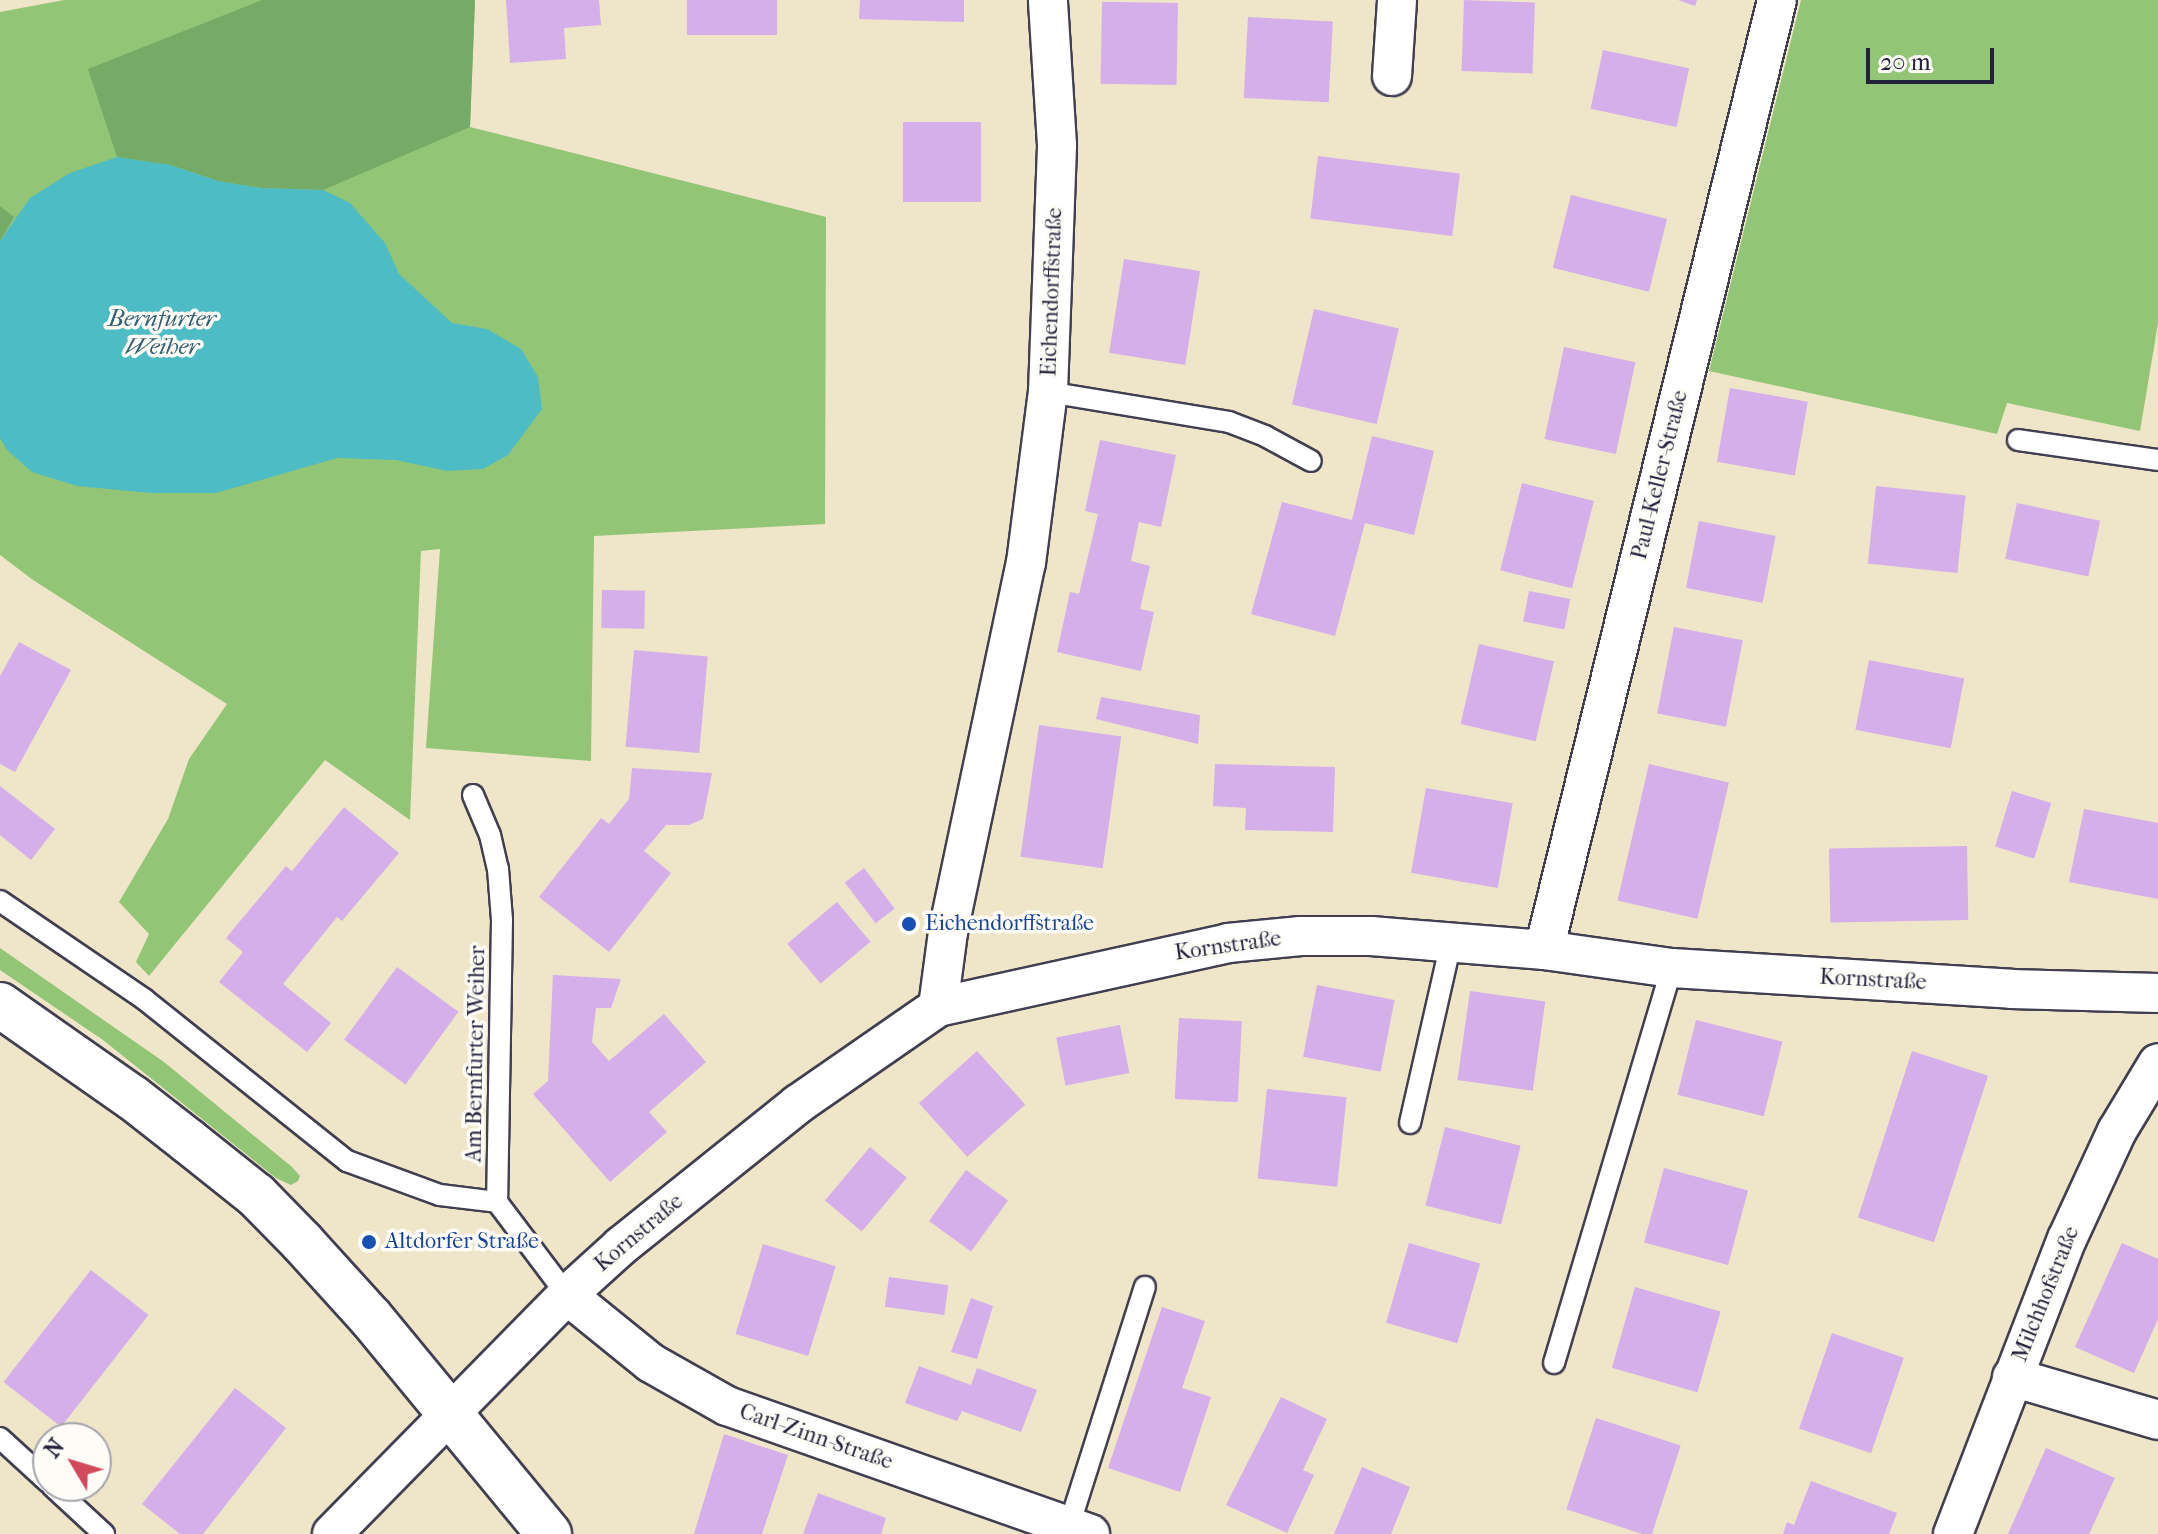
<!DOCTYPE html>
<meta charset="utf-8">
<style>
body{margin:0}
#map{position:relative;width:2158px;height:1534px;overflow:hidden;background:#efe5c9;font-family:"IM FELL French Canon",serif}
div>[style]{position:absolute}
.green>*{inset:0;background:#92c576}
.forest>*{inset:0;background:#75aa67}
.water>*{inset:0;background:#4ebcc5}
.building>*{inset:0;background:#d4afea;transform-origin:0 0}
.roads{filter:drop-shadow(2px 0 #413f50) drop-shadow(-2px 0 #413f50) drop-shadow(0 2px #413f50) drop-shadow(0 -2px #413f50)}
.service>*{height:20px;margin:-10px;padding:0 10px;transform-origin:10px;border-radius:10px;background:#fff}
.minor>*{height:38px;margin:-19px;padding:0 19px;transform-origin:19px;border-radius:19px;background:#fff}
.tertiary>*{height:44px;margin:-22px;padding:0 22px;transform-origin:22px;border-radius:22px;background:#fff}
.secondary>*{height:44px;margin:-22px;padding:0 22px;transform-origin:22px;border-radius:22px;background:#fff}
.dots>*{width:22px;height:22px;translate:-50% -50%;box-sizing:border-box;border:4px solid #fdfcf7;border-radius:50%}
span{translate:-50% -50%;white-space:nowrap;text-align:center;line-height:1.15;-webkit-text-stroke:7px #fdfcf7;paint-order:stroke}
.street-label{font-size:22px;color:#22223b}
.transit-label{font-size:22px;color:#164399}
.left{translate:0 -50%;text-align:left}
.water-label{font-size:24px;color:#346072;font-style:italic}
.north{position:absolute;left:32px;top:1422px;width:80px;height:80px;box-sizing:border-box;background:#fdfcf7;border:2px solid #a5a5ac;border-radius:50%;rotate:308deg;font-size:22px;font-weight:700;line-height:32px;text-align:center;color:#22223b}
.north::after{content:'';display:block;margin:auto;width:28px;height:36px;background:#d1495b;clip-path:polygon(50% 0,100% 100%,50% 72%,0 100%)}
.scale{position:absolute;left:1866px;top:48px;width:128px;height:36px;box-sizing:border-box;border:4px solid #22223b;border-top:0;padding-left:10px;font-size:24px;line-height:28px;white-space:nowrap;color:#22223b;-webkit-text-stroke:6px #fdfcf7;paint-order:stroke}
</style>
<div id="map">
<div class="green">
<div style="clip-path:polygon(64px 0,475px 0,470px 127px,826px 217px,825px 524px,594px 536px,591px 761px,426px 748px,440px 549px,421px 551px,410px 820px,325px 760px,149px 976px,136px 962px,149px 934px,119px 902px,168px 819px,189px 759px,227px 704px,33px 580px,0 555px,0 12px)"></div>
<div style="clip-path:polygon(1801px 0,2158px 0,2158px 323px,2140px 431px,2007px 403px,1997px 434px,1709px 371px)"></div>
<div style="clip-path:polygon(0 948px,164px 1062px,292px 1167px,300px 1176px,298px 1181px,291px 1185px,276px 1178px,103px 1040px,0 970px)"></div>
</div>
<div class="forest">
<div style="clip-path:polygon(262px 0,475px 0,470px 127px,323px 190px,261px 188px,218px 181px,170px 165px,117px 157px,88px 69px)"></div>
<div style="clip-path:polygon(0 206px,14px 217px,0 241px)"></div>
</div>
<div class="water">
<div style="clip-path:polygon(117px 157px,170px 165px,218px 181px,261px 188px,323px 190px,350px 203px,385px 243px,399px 274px,452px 323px,487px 329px,521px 349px,538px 377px,542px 409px,508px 455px,483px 469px,447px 471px,396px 460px,337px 458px,216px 493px,151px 493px,77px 486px,32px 472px,7px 450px,0 438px,0 241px,30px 198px,70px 173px)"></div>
</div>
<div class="building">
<div style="clip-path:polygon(506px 0,599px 0,601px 25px,564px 28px,566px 59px,510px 63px)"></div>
<div style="left:687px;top:0;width:90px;height:35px"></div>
<div style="clip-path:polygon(860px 0,964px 0,964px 22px,859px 19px)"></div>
<div style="left:1464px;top:0;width:71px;height:71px;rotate:2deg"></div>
<div style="clip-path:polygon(1678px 0,1697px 0,1695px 6px)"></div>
<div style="left:1178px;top:3px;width:82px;height:76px;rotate:91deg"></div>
<div style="left:1248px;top:17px;width:85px;height:81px;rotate:3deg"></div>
<div style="left:1603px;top:50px;width:88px;height:60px;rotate:12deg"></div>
<div style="left:903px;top:122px;width:78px;height:80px"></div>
<div style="left:1318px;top:156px;width:143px;height:63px;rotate:7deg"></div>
<div style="left:1571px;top:195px;width:99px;height:75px;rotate:14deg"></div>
<div style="left:1124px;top:259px;width:77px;height:95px;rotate:9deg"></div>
<div style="left:1314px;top:309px;width:87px;height:98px;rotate:13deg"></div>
<div style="left:1564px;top:347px;width:73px;height:94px;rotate:12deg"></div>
<div style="left:1730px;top:388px;width:79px;height:75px;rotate:10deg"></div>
<div style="clip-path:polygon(1372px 436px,1434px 451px,1414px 535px,1365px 523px,1335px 636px,1251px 614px,1282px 502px,1352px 520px)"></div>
<div style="clip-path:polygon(1100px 440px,1176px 455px,1161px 527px,1139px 522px,1131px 561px,1150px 566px,1140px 609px,1154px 612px,1141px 671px,1057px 652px,1070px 592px,1079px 594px,1098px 514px,1085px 511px)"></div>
<div style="left:1522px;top:483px;width:74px;height:90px;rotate:14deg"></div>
<div style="left:1876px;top:486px;width:90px;height:78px;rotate:6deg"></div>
<div style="left:2017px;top:503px;width:85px;height:57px;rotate:12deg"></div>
<div style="left:1699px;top:521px;width:78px;height:68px;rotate:11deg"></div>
<div style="left:602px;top:590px;width:43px;height:38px;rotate:1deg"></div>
<div style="left:1529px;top:591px;width:42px;height:31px;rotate:11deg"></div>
<div style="left:1674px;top:627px;width:70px;height:88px;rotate:11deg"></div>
<div style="clip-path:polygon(19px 642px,71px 670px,15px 772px,0 764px,0 676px)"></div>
<div style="left:1479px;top:644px;width:77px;height:82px;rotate:13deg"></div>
<div style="left:634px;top:650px;width:74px;height:97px;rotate:5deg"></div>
<div style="left:1869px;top:660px;width:97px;height:71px;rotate:11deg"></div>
<div style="clip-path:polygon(1101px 697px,1200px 715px,1198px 744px,1096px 719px)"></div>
<div style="left:1039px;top:725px;width:83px;height:133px;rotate:8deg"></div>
<div style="clip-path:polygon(1215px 764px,1335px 767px,1333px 832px,1245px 830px,1246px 808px,1213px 806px)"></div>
<div style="left:1649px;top:764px;width:82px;height:140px;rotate:13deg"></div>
<div style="clip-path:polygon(632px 768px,712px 773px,703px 819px,689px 825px,666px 825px,644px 851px,671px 873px,609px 952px,539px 897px,601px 818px,609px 824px,629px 799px)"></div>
<div style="clip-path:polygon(0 786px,55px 829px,31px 860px,0 835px)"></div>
<div style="left:1426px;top:788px;width:88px;height:86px;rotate:10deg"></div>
<div style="left:2012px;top:791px;width:41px;height:58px;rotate:17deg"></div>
<div style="clip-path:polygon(344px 807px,399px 853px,342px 921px,337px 917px,283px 984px,331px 1023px,307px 1052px,219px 982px,243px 952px,226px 938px,286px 866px,292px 871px)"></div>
<div style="clip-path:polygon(2084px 809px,2158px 823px,2158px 899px,2069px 882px)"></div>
<div style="left:1967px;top:846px;width:74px;height:138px;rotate:89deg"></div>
<div style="left:864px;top:868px;width:51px;height:24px;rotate:53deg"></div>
<div style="left:837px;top:902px;width:52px;height:65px;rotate:50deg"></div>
<div style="left:397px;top:967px;width:76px;height:90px;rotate:36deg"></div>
<div style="clip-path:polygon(553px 975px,621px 979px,611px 1008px,596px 1008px,592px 1042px,609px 1061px,664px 1014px,706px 1062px,649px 1112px,667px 1132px,610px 1182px,533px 1094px,548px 1081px)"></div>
<div style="left:1317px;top:985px;width:79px;height:73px;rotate:11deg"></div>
<div style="left:1470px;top:991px;width:76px;height:90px;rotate:8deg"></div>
<div style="left:1179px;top:1018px;width:63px;height:81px;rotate:3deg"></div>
<div style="left:1696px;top:1020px;width:89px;height:77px;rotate:14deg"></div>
<div style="left:1120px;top:1025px;width:49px;height:65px;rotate:79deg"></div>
<div style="left:977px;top:1051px;width:72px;height:78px;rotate:48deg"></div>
<div style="left:1912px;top:1051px;width:80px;height:175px;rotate:18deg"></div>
<div style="left:1267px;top:1089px;width:80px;height:90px;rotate:6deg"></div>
<div style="left:1445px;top:1127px;width:78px;height:81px;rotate:14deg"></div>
<div style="left:870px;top:1147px;width:48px;height:70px;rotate:40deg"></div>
<div style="left:1664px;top:1168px;width:87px;height:77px;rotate:15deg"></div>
<div style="left:966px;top:1170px;width:52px;height:63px;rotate:36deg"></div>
<div style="left:1409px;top:1243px;width:74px;height:83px;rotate:16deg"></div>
<div style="clip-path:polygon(2122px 1243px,2158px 1259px,2158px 1319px,2134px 1373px,2075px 1347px)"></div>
<div style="left:763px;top:1244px;width:76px;height:94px;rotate:17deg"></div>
<div style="left:91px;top:1270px;width:73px;height:142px;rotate:38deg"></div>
<div style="left:889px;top:1277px;width:60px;height:30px;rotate:8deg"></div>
<div style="left:1635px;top:1287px;width:89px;height:84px;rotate:16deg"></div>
<div style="clip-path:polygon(971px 1298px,993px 1306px,977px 1359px,951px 1352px)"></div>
<div style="clip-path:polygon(1162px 1307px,1205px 1321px,1182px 1388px,1211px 1397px,1180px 1492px,1108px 1468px)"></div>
<div style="left:1832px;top:1333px;width:76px;height:101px;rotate:19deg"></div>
<div style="clip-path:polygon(919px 1366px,971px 1385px,977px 1368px,1037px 1390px,1021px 1432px,962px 1411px,957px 1421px,905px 1403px)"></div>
<div style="clip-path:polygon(235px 1388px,286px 1428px,203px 1534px,180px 1534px,142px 1504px)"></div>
<div style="clip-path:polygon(1281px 1397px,1327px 1419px,1303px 1470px,1314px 1475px,1287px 1533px,1226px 1505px)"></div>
<div style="left:1596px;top:1418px;width:89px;height:96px;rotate:18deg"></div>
<div style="clip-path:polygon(724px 1434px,788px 1455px,762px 1534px,694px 1534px)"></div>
<div style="clip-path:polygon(2046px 1448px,2115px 1478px,2089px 1534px,2008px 1534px)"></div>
<div style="clip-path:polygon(1362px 1467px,1410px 1487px,1391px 1534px,1334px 1534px)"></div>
<div style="clip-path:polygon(1811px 1481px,1897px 1513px,1889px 1534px,1783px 1534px,1787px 1522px,1794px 1525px)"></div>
<div style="clip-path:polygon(818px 1493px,886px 1518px,881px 1534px,803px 1534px)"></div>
</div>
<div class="roads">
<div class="service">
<div style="left:1048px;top:392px;width:183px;rotate:9.4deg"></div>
<div style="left:1229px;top:422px;width:39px;rotate:21deg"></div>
<div style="left:1265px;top:436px;width:52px;rotate:28.5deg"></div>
<div style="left:2018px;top:440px;width:141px;rotate:8.1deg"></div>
<div style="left:473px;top:795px;width:43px;rotate:67deg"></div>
<div style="left:490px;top:835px;width:35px;rotate:77deg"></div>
<div style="left:498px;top:869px;width:51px;rotate:85.5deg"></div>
<div style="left:502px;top:920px;width:282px;rotate:91deg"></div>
<div style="left:497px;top:1202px;width:116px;rotate:53deg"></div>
<div style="left:0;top:901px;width:174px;rotate:34.2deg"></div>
<div style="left:144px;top:999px;width:260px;rotate:38.6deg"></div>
<div style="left:347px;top:1161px;width:99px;rotate:20.1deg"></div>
<div style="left:440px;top:1195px;width:57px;rotate:7deg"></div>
<div style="left:1410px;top:1123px;width:186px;rotate:-77.2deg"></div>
<div style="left:1554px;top:1363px;width:412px;rotate:-73.4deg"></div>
<div style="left:0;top:1438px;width:65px;rotate:42.5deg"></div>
<div style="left:52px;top:1486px;width:71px;rotate:42.7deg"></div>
<div style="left:1069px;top:1526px;width:251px;rotate:-72.4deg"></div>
</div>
<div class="minor">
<div style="left:1392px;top:76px;width:76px;rotate:-86.2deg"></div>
<div style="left:1544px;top:950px;width:978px;rotate:-76.22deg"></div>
<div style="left:938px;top:1007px;width:76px;rotate:-82.4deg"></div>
<div style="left:948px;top:932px;width:377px;rotate:-78.1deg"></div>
<div style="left:1026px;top:563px;width:172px;rotate:-82.7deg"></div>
<div style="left:1048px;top:392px;width:247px;rotate:-87.9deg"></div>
<div style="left:1057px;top:145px;width:145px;rotate:-93.6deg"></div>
<div style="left:567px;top:1295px;width:108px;rotate:39deg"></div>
<div style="left:651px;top:1363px;width:87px;rotate:29.5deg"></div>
<div style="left:727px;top:1406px;width:385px;rotate:19.4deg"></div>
<div style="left:2012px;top:1377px;width:152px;rotate:16.4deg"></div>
<div style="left:332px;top:1534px;width:335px;rotate:-45.5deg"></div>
<div style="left:567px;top:1295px;width:73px;rotate:-42.2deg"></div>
<div style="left:621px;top:1246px;width:227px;rotate:-38.7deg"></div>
<div style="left:798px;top:1104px;width:170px;rotate:-34.7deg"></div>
<div style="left:938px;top:1007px;width:297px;rotate:-12.4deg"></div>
<div style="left:1228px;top:943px;width:73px;rotate:-5.5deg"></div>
<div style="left:1301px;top:936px;width:70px"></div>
<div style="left:1371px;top:936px;width:174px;rotate:4.6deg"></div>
<div style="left:1544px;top:950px;width:129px;rotate:8deg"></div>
<div style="left:1672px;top:968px;width:340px;rotate:3.5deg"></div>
<div style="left:2011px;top:989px;width:147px;rotate:1.6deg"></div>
<div style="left:1953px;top:1534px;width:316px;rotate:-68.9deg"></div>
<div style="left:2067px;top:1239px;width:119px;rotate:-65.2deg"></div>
<div style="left:2117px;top:1131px;width:79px;rotate:-58.9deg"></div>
</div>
<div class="tertiary">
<div style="left:133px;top:1098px;width:70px;rotate:38deg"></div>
</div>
<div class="secondary">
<div style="left:0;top:1005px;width:162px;rotate:35deg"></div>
<div style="left:188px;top:1141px;width:87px;rotate:38.5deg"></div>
<div style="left:256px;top:1195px;width:66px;rotate:45.6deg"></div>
<div style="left:302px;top:1242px;width:103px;rotate:47.8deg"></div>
<div style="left:371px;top:1318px;width:280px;rotate:50.5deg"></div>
</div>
</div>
<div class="dots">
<div style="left:909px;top:924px;background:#1a4fb4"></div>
<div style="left:369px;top:1242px;background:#1a4fb4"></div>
</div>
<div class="street-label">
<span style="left:1052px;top:292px;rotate:-88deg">Eichendorffstraße</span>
<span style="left:1660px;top:475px;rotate:-76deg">Paul-Keller-Straße</span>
<span style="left:1228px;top:946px;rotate:-8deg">Kornstraße</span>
<span style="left:1873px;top:980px;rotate:3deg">Kornstraße</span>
<span style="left:476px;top:1054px;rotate:-89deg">Am Bernfurter Weiher</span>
<span style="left:639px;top:1233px;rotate:-40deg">Kornstraße</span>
<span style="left:2046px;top:1294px;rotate:-68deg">Milchhofstraße</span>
<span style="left:816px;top:1437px;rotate:19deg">Carl-Zinn-Straße</span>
</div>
<div class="transit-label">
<span class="left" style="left:925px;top:924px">Eichendorffstraße</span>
<span class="left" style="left:385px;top:1242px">Altdorfer Straße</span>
</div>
<div class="water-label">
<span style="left:162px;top:333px">Bernfurter<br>Weiher</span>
</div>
<div class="north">N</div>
<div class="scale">20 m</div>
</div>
